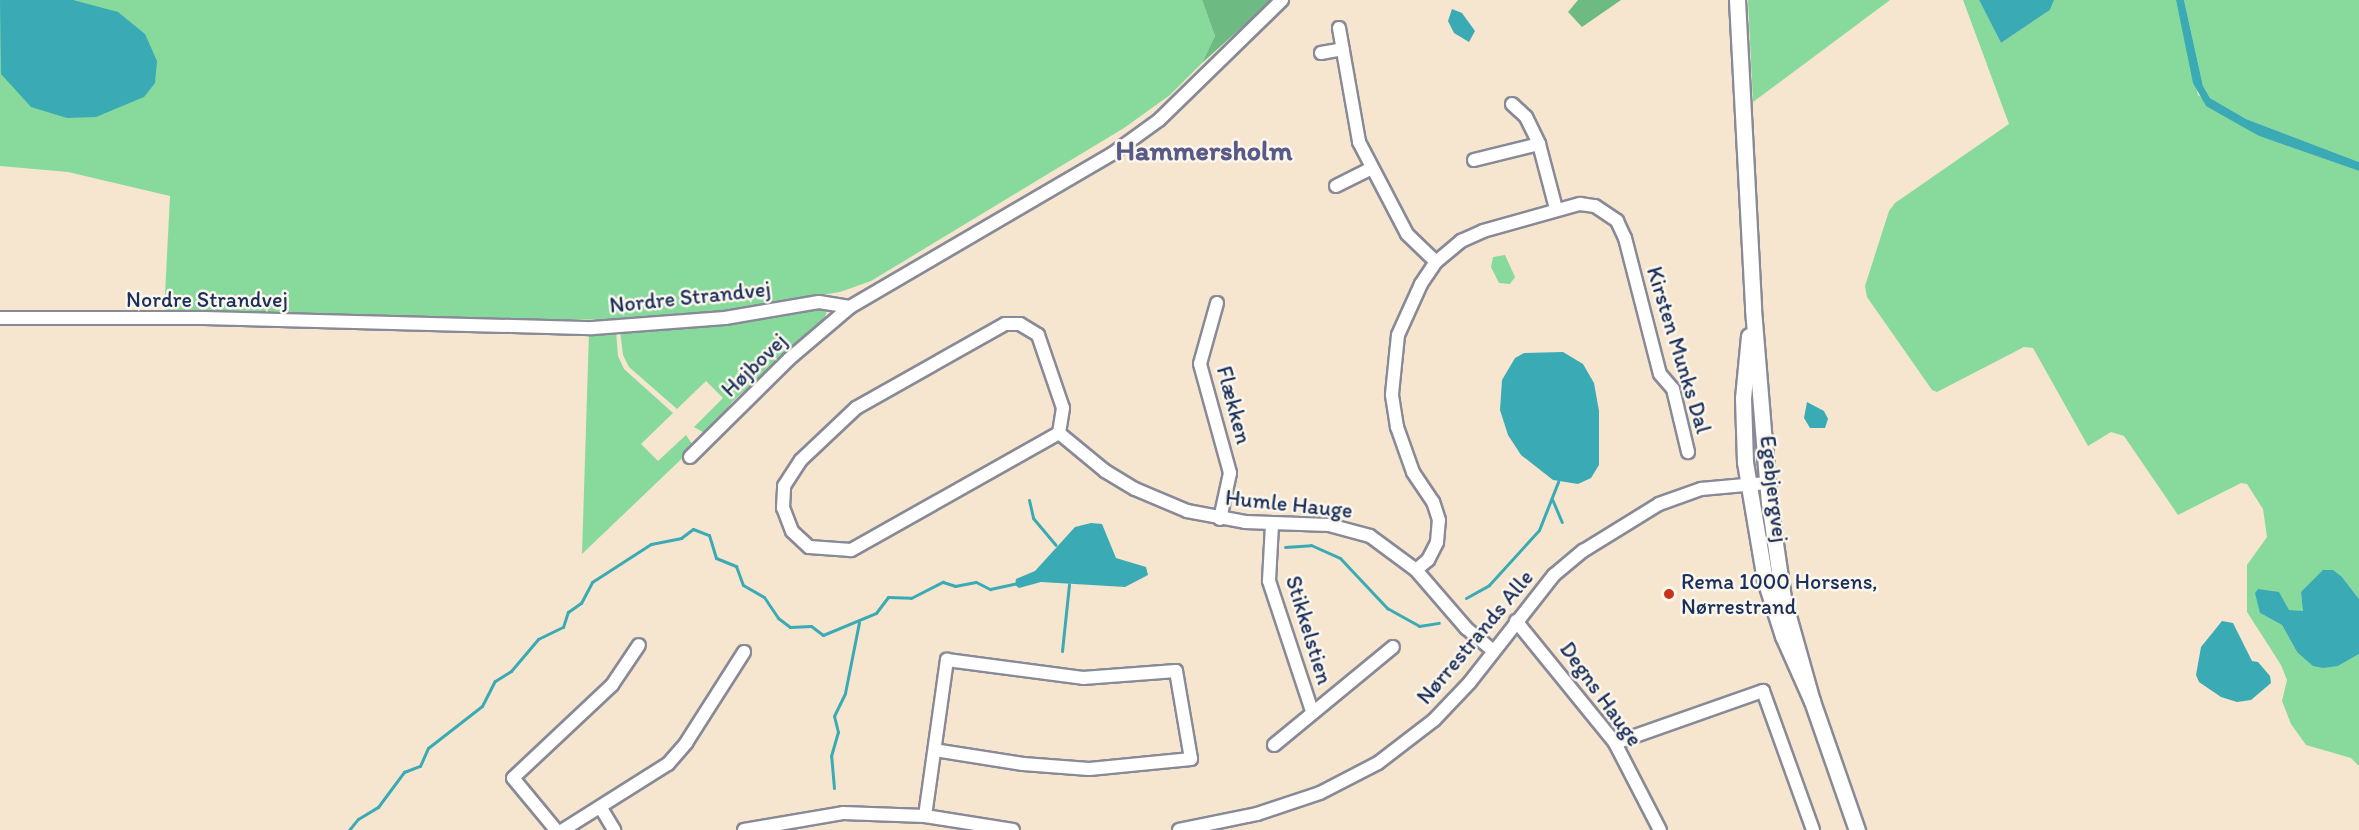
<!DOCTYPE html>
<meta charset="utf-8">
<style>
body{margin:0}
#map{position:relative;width:2359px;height:830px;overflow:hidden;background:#f6e6d0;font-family:Itim,sans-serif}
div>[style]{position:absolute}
.green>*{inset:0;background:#87da9b}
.forest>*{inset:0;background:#6dba83}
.water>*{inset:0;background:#3aabb4}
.stream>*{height:3px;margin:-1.5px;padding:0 1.5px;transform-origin:1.5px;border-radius:1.5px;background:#3aabb4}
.roads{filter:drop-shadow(2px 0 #888a97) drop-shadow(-2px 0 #888a97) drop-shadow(0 2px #888a97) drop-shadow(0 -2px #888a97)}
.minor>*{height:12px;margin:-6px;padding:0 6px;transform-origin:6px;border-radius:6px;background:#fff}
.tertiary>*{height:15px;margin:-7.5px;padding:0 7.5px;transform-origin:7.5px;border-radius:7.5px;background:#fff}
.dots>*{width:16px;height:16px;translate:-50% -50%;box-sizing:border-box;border:3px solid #fbf7ec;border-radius:50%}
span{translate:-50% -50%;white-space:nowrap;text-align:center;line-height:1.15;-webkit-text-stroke:5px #fbf7ec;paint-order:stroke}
.street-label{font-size:22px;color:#1b2f5e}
.poi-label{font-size:22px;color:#1b2f5e}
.left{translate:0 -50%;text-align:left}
.district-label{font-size:28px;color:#5a5a89;font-weight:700}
</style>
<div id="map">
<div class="green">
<div style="clip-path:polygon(0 0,1202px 0,1215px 36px,1202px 63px,1170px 95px,1124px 128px,871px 281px,840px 292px,728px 310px,628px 320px,164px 314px,170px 196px,68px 172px,0 166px)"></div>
<div style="clip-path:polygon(1748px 0,1890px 0,1753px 102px)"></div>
<div style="clip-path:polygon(1963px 0,1979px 0,2001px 43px,2050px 10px,2054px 0,2176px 0,2198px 95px,2259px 136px,2359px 171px,2359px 599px,2342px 577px,2301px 592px,2304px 611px,2260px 613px,2282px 625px,2297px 652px,2338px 666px,2359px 654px,2359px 766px,2351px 758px,2306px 745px,2291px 724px,2282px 701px,2287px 680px,2281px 665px,2247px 612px,2247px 565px,2267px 537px,2263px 509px,2247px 484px,2241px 483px,2178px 515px,2124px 436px,2111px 432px,2088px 446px,2033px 348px,2024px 347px,1937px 392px,1932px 390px,1867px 297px,1865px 286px,1889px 211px,1895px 203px,2009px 124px)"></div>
<div style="clip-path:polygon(2184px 0,2359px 0,2359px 162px,2246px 119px,2210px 98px,2203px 86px)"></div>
<div style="clip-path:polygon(1505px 255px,1515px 277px,1510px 284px,1499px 283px,1491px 267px,1493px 257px)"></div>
<div style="clip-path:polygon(817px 307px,827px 311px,824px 319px,733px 401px,706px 434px,694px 427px,723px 398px,706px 381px,677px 409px,629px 367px,623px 355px,620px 331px)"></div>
<div style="clip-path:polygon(616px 331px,618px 356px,624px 369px,673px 413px,641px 444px,658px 461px,686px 435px,694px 447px,582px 554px,589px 332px)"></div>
</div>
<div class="forest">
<div style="clip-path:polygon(1202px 0,1272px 0,1202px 63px,1215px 36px)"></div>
<div style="clip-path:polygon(1578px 0,1621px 0,1582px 27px,1568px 12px)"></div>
</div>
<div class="water">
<div style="clip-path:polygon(0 0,73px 0,118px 12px,145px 34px,157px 61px,155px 83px,144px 97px,96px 117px,67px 118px,31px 107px,1px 74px)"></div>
<div style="clip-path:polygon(1979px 0,2054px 0,2050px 10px,2001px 43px)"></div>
<div style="clip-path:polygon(2176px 0,2184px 0,2203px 86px,2210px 98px,2246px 119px,2359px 162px,2359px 171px,2259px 136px,2206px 106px,2193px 83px)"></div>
<div style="clip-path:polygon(1452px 9px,1462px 13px,1475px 31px,1469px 42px,1454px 33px,1448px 21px)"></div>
<div style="clip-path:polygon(1563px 352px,1583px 364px,1594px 383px,1599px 411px,1599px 465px,1591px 478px,1578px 484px,1553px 480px,1521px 455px,1508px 435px,1500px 410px,1502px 380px,1515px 358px,1524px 353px)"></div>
<div style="clip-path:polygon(1807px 402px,1824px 411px,1828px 419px,1825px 428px,1810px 428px,1804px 418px)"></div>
<div style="clip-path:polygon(1091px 523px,1102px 524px,1116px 558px,1146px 567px,1148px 575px,1125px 587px,1041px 582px,1019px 588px,1015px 585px,1016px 579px,1035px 571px,1075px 527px)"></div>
<div style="clip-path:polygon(2323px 570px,2333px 570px,2342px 577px,2359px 599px,2359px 654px,2338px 666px,2323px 668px,2313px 666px,2297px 652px,2282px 625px,2260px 613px,2255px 593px,2258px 589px,2279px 592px,2289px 610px,2303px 611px,2301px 592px)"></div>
<div style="clip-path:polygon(2222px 621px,2233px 623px,2252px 661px,2258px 662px,2270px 676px,2271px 683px,2251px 700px,2237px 702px,2221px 697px,2199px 682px,2196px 675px,2201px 647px)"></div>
</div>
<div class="stream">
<div style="left:1552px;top:499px;width:25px;rotate:67deg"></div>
<div style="left:1029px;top:500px;width:18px;rotate:77deg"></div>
<div style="left:1033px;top:518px;width:35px;rotate:50deg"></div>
<div style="left:1285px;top:547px;width:26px;rotate:-4deg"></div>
<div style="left:1311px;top:545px;width:32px;rotate:24deg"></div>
<div style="left:1340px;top:558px;width:69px;rotate:46.8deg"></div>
<div style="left:1387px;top:608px;width:37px;rotate:29deg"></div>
<div style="left:1419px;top:626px;width:20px;rotate:-9deg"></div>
<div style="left:1466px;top:598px;width:26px;rotate:-29deg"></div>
<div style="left:1489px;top:585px;width:74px;rotate:-47.7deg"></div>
<div style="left:1539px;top:530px;width:52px;rotate:-68.4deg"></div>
<div style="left:1062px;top:651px;width:67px;rotate:-84deg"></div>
<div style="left:834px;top:788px;width:32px;rotate:-95deg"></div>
<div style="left:831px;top:756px;width:25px;rotate:-74deg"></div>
<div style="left:838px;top:732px;width:16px;rotate:-104deg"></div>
<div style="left:834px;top:716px;width:25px;rotate:-64deg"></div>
<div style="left:845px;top:693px;width:72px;rotate:-78.8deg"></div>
<div style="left:349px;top:830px;width:14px;rotate:-51deg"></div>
<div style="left:358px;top:819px;width:23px;rotate:-31deg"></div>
<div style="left:378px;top:807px;width:44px;rotate:-53.4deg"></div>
<div style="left:404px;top:772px;width:17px;rotate:-21deg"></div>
<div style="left:420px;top:766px;width:20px;rotate:-66deg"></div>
<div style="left:428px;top:748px;width:68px;rotate:-37.9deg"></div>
<div style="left:482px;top:706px;width:28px;rotate:-63deg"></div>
<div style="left:495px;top:681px;width:19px;rotate:-32deg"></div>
<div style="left:511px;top:671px;width:42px;rotate:-49.8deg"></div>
<div style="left:538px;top:639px;width:28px;rotate:-26deg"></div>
<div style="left:563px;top:627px;width:16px;rotate:-72deg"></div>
<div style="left:568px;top:612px;width:16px;rotate:-35deg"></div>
<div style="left:581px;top:603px;width:24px;rotate:-62deg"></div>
<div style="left:592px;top:582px;width:70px;rotate:-32.8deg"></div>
<div style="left:651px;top:544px;width:31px;rotate:-11deg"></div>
<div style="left:681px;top:538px;width:15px;rotate:-37deg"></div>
<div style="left:693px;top:529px;width:17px;rotate:21deg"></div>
<div style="left:709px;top:535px;width:24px;rotate:73deg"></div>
<div style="left:716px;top:558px;width:22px;rotate:22deg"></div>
<div style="left:736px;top:566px;width:20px;rotate:70deg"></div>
<div style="left:743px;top:585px;width:24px;rotate:30deg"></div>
<div style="left:764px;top:597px;width:25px;rotate:56deg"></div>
<div style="left:778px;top:618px;width:15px;rotate:37deg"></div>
<div style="left:790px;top:627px;width:21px;rotate:-3deg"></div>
<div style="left:811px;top:626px;width:15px;rotate:37deg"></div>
<div style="left:823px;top:635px;width:57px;rotate:-22.5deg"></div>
<div style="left:876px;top:613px;width:20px;rotate:-53deg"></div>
<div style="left:888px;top:597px;width:23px;rotate:2deg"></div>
<div style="left:911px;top:598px;width:36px;rotate:-27deg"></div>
<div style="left:943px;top:582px;width:13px;rotate:18deg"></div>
<div style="left:955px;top:586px;width:21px;rotate:-11deg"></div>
<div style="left:976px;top:582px;width:16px;rotate:27deg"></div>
<div style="left:990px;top:589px;width:25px;rotate:-12deg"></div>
</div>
<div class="roads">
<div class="minor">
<div style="left:1339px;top:28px;width:116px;rotate:80deg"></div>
<div style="left:1359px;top:142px;width:104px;rotate:62.4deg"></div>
<div style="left:1407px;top:234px;width:40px;rotate:44deg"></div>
<div style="left:1321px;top:53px;width:22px;rotate:-10deg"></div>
<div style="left:1512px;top:104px;width:19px;rotate:43deg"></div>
<div style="left:1526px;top:117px;width:30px;rotate:64deg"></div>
<div style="left:1539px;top:144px;width:67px;rotate:75.3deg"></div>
<div style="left:1474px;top:160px;width:67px;rotate:-13.8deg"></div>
<div style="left:1336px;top:186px;width:40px;rotate:-26.6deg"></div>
<div style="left:1217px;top:303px;width:63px;rotate:105.6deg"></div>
<div style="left:1200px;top:364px;width:113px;rotate:74.6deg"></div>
<div style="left:1230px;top:473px;width:47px;rotate:102.3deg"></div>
<div style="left:0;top:318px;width:204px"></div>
<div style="left:204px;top:318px;width:389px;rotate:1.5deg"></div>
<div style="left:593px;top:328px;width:132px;rotate:-4.3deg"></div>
<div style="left:725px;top:318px;width:95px;rotate:-9.7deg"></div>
<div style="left:819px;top:302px;width:31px;rotate:9deg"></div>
<div style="left:850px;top:307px;width:303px;rotate:-30.3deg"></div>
<div style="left:1112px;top:154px;width:58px;rotate:-35.9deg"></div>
<div style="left:1159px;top:120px;width:172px;rotate:-44.3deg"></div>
<div style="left:1005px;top:324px;width:15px"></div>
<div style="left:1020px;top:324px;width:21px;rotate:31deg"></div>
<div style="left:1038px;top:335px;width:77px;rotate:71.1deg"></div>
<div style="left:1063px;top:408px;width:25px;rotate:99deg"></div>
<div style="left:1059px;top:433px;width:239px;rotate:150.6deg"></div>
<div style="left:851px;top:550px;width:42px;rotate:-175.9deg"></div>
<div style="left:809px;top:547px;width:23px;rotate:-137deg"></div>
<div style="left:792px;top:531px;width:25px;rotate:-111deg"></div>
<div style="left:783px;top:508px;width:22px;rotate:-87deg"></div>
<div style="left:784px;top:486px;width:31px;rotate:-57deg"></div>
<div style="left:801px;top:460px;width:76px;rotate:-43.4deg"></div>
<div style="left:856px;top:408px;width:171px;rotate:-29.4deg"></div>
<div style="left:1059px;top:433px;width:60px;rotate:39.6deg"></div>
<div style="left:1105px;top:471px;width:35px;rotate:31deg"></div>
<div style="left:1135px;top:489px;width:56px;rotate:22.9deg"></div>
<div style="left:1187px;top:511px;width:59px;rotate:10.7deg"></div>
<div style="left:1245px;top:522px;width:84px;rotate:2deg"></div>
<div style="left:1329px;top:525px;width:42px;rotate:15deg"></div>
<div style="left:1370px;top:536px;width:57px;rotate:36.5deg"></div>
<div style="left:1416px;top:570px;width:77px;rotate:49.2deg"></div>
<div style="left:1466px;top:628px;width:35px;rotate:40deg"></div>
<div style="left:690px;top:457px;width:139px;rotate:-44.7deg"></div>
<div style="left:789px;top:359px;width:80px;rotate:-40.4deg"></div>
<div style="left:1272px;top:525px;width:56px;rotate:93.1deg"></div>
<div style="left:1269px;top:581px;width:137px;rotate:71.7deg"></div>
<div style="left:1416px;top:570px;width:16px;rotate:-40deg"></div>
<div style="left:1428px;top:560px;width:20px;rotate:-63deg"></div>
<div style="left:1437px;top:542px;width:22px;rotate:-85deg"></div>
<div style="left:1439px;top:520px;width:19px;rotate:-108deg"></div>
<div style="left:1433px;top:502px;width:36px;rotate:-124deg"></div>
<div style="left:1413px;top:472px;width:48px;rotate:-109.6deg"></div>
<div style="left:1397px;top:427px;width:33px;rotate:-99deg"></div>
<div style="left:1392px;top:394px;width:59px;rotate:-84.2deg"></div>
<div style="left:1398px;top:335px;width:56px;rotate:-65.7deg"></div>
<div style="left:1421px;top:284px;width:27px;rotate:-56deg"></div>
<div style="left:1436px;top:262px;width:33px;rotate:-40deg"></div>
<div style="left:1461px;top:241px;width:24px;rotate:-24deg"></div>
<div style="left:1483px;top:231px;width:101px;rotate:-15.6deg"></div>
<div style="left:1580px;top:204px;width:15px;rotate:8deg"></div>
<div style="left:1595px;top:206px;width:27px;rotate:34deg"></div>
<div style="left:1617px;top:221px;width:19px;rotate:65deg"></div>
<div style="left:1625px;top:238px;width:140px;rotate:75.6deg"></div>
<div style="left:1660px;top:374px;width:20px;rotate:49deg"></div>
<div style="left:1673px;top:389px;width:65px;rotate:76.6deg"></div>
<div style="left:1516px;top:621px;width:157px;rotate:50.9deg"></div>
<div style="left:1615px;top:743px;width:98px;rotate:62.7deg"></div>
<div style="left:1615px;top:743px;width:157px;rotate:-19.4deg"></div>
<div style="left:1763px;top:691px;width:148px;rotate:70.2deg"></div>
<div style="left:1274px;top:745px;width:154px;rotate:-39.5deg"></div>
<div style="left:601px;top:808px;width:26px;rotate:59deg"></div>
<div style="left:925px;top:816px;width:158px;rotate:-82deg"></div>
<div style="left:947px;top:660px;width:137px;rotate:7.5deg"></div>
<div style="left:1083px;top:678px;width:93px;rotate:-4.3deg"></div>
<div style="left:1176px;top:671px;width:89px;rotate:80.3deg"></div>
<div style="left:1191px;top:759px;width:102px;rotate:174.4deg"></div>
<div style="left:1089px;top:769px;width:66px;rotate:-175.7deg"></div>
<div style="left:1023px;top:764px;width:89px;rotate:-171deg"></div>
<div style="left:556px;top:830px;width:67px;rotate:-129.6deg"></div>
<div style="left:513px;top:778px;width:136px;rotate:-43.2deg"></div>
<div style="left:612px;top:685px;width:48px;rotate:-56deg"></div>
<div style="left:563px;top:830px;width:124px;rotate:-32.2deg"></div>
<div style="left:668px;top:764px;width:28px;rotate:-49deg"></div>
<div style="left:686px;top:743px;width:108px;rotate:-57.5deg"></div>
<div style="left:744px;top:830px;width:100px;rotate:-9.7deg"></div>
<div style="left:843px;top:813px;width:82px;rotate:2.1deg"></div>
<div style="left:925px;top:816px;width:89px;rotate:9deg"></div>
<div style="left:1179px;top:830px;width:80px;rotate:-11.6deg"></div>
<div style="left:1257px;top:814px;width:66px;rotate:-18.4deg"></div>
<div style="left:1320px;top:793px;width:65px;rotate:-27.3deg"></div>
<div style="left:1378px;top:763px;width:71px;rotate:-37.5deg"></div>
<div style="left:1434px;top:720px;width:52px;rotate:-46.5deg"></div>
<div style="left:1470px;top:682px;width:136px;rotate:-51.9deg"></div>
<div style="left:1554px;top:575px;width:38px;rotate:-40deg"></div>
<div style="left:1583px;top:551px;width:89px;rotate:-31.7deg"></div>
<div style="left:1659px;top:504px;width:45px;rotate:-19.7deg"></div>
<div style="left:1701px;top:489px;width:66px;rotate:-5.2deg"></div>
</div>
<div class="tertiary">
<div style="left:1737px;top:0;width:309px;rotate:87deg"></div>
<div style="left:1753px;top:309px;width:194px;rotate:85.3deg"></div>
<div style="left:1769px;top:502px;width:97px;rotate:81.7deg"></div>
<div style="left:1783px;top:598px;width:107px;rotate:74.3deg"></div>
<div style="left:1749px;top:336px;width:62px;rotate:95.5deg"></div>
<div style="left:1743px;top:398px;width:64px;rotate:88.2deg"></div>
<div style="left:1745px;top:462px;width:120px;rotate:80.4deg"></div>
<div style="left:1765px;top:580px;width:59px;rotate:72.2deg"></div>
<div style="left:1783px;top:636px;width:71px;rotate:66deg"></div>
<div style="left:1812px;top:701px;width:137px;rotate:70.8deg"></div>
</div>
</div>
<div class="dots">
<div style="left:1669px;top:594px;background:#c8321e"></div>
</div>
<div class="street-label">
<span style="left:690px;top:297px;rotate:-6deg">Nordre Strandvej</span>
<span style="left:207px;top:300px">Nordre Strandvej</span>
<span style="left:1679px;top:350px;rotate:73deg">Kirsten Munks Dal</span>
<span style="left:754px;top:365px;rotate:-44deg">Højbovej</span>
<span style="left:1234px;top:405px;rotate:75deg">Flækken</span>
<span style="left:1774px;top:489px;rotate:83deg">Egebjergvej</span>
<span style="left:1289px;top:504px;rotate:6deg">Humle Hauge</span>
<span style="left:1309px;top:630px;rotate:73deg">Stikkelstien</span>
<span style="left:1475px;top:637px;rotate:-50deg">Nørrestrands Alle</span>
<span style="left:1601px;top:694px;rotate:54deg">Degns Hauge</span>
</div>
<div class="poi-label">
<span class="left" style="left:1681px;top:594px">Rema 1000 Horsens,<br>Nørrestrand</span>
</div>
<div class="district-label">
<span style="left:1204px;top:150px">Hammersholm</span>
</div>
</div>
